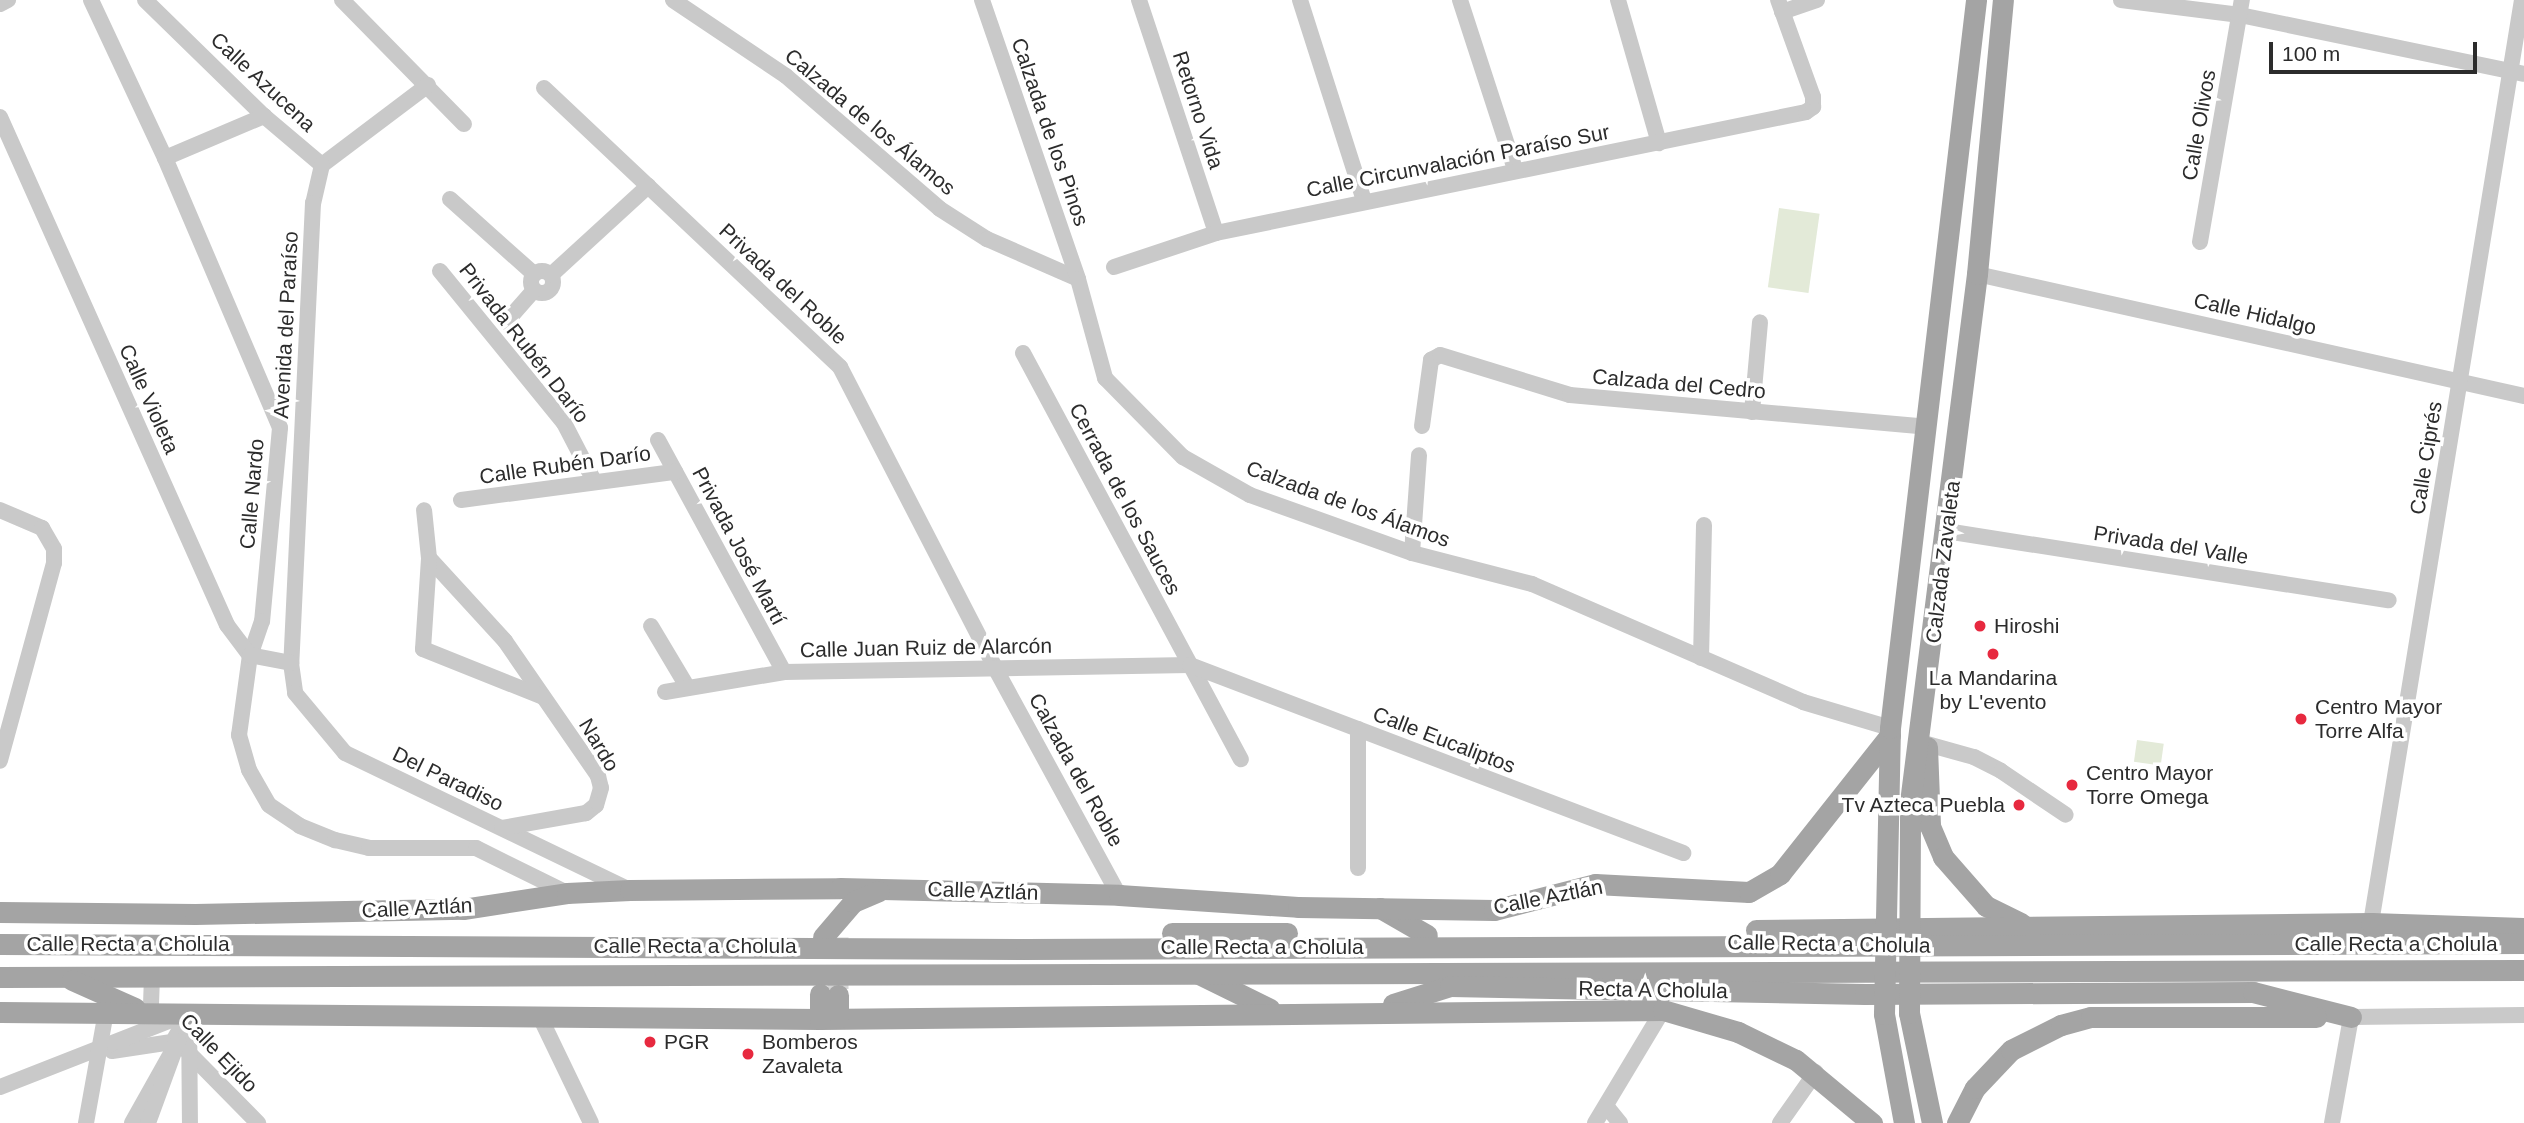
<!DOCTYPE html>
<meta charset="utf-8">
<style>
body{margin:0}
#map{position:relative;width:2524px;height:1123px;overflow:hidden;background:#fff;font-family:Helvetica,sans-serif}
div>[style]{position:absolute}
.green>*{inset:0;background:#e3ead8;transform-origin:0 0}
.major-tunnel>*{height:21px;margin-top:-10.5px;transform-origin:0;background:repeating-linear-gradient(90deg,#d5d5d5 0 21px,transparent 0 31px)}
.minor>*{height:16px;margin:-8px;padding:0 8px;transform-origin:8px;border-radius:8px;background:#c9c9c9}
.minor>.ring{margin:-8px;padding:0;box-sizing:content-box;background:none;border:16px solid #c9c9c9;border-radius:50%}
.major>*{height:21px;margin:-10.5px;padding:0 10.5px;transform-origin:10.5px;border-radius:10.5px;background:#a4a4a4}
.dots>*{width:19px;height:19px;translate:-50% -50%;box-sizing:border-box;border:4px solid #fff;border-radius:50%}
span{translate:-50% -50%;white-space:nowrap;text-align:center;line-height:1.15;-webkit-text-stroke:7px #fff;paint-order:stroke}
.street-label{font-size:21px;color:#2c2c2c}
.poi-label{font-size:21px;color:#2c2c2c}
.left{translate:0 -50%;text-align:left}
.right{translate:-100% -50%;text-align:right}
.scale{position:absolute;left:2269px;top:42px;width:208px;height:32px;box-sizing:border-box;border:4px solid #2c2c2c;border-top:0;padding-left:9px;font-size:21px;line-height:24px;white-space:nowrap;color:#2c2c2c;-webkit-text-stroke:5px #fff;paint-order:stroke}
</style>
<div id="map">
<div class="green">
<div style="left:1779px;top:208px;width:41px;height:80px;rotate:8deg"></div>
<div style="left:2137px;top:740px;width:27px;height:22px;rotate:8deg"></div>
</div>
<div class="major-tunnel">
<div style="left:838px;top:937px;width:56px;rotate:90deg"></div>
</div>
<div class="minor">
<div style="left:91px;top:0;width:174px;rotate:64.9deg"></div>
<div style="left:165px;top:158px;width:293px;rotate:66.9deg"></div>
<div style="left:280px;top:428px;width:194px;rotate:95.3deg"></div>
<div style="left:262px;top:621px;width:36px;rotate:109deg"></div>
<div style="left:250px;top:655px;width:81px;rotate:97.8deg"></div>
<div style="left:239px;top:735px;width:36px;rotate:74deg"></div>
<div style="left:249px;top:770px;width:40px;rotate:60.3deg"></div>
<div style="left:269px;top:805px;width:37px;rotate:34deg"></div>
<div style="left:300px;top:826px;width:38px;rotate:22deg"></div>
<div style="left:335px;top:840px;width:35px;rotate:13deg"></div>
<div style="left:369px;top:848px;width:107px"></div>
<div style="left:476px;top:848px;width:102px;rotate:26.3deg"></div>
<div style="left:145px;top:0;width:166px;rotate:44.3deg"></div>
<div style="left:264px;top:116px;width:76px;rotate:40.2deg"></div>
<div style="left:342px;top:0;width:174px;rotate:45.5deg"></div>
<div style="left:673px;top:0;width:136px;rotate:33.9deg"></div>
<div style="left:786px;top:76px;width:203px;rotate:40.8deg"></div>
<div style="left:940px;top:209px;width:56px;rotate:32.6deg"></div>
<div style="left:987px;top:239px;width:99px;rotate:23.7deg"></div>
<div style="left:982px;top:0;width:295px;rotate:71deg"></div>
<div style="left:1078px;top:279px;width:103px;rotate:74.7deg"></div>
<div style="left:1105px;top:378px;width:111px;rotate:45.4deg"></div>
<div style="left:1183px;top:457px;width:77px;rotate:29.6deg"></div>
<div style="left:1250px;top:495px;width:172px;rotate:19.7deg"></div>
<div style="left:1412px;top:553px;width:124px;rotate:14.5deg"></div>
<div style="left:1532px;top:584px;width:296px;rotate:23.5deg"></div>
<div style="left:1803px;top:702px;width:91px;rotate:16.6deg"></div>
<div style="left:1139px;top:0;width:245px;rotate:71.7deg"></div>
<div style="left:1300px;top:0;width:210px;rotate:72.3deg"></div>
<div style="left:1460px;top:0;width:178px;rotate:72deg"></div>
<div style="left:1618px;top:0;width:149px;rotate:74deg"></div>
<div style="left:2121px;top:0;width:120px;rotate:7.2deg"></div>
<div style="left:2240px;top:15px;width:290px;rotate:11.7deg"></div>
<div style="left:0;top:4px;width:9px;rotate:-27deg"></div>
<div style="left:1782px;top:12px;width:37px;rotate:-19deg"></div>
<div style="left:428px;top:85px;width:133px;rotate:143deg"></div>
<div style="left:322px;top:165px;width:39px;rotate:103deg"></div>
<div style="left:313px;top:203px;width:461px;rotate:92.7deg"></div>
<div style="left:291px;top:663px;width:30px;rotate:82deg"></div>
<div style="left:295px;top:693px;width:78px;rotate:50.2deg"></div>
<div style="left:345px;top:753px;width:316px;rotate:25.7deg"></div>
<div style="left:544px;top:88px;width:407px;rotate:43.3deg"></div>
<div style="left:840px;top:367px;width:336px;rotate:62.7deg"></div>
<div style="left:994px;top:666px;width:261px;rotate:61.4deg"></div>
<div style="left:0;top:117px;width:556px;rotate:65.92deg"></div>
<div style="left:227px;top:625px;width:38px;rotate:53deg"></div>
<div style="left:250px;top:655px;width:42px;rotate:11deg"></div>
<div style="left:165px;top:158px;width:108px;rotate:-23deg"></div>
<div style="left:450px;top:199px;width:113px;rotate:41.8deg"></div>
<div style="left:2200px;top:242px;width:246px;rotate:-80.2deg"></div>
<div style="left:1114px;top:267px;width:108px;rotate:-18.4deg"></div>
<div style="left:1216px;top:233px;width:602px;rotate:-11.59deg"></div>
<div style="left:1806px;top:112px;width:9px;rotate:-36deg"></div>
<div style="left:1813px;top:107px;width:10px;rotate:-90deg"></div>
<div style="left:1813px;top:97px;width:103px;rotate:-109.8deg"></div>
<div class="ring" style="left:531px;top:271px;width:6px;height:6px"></div>
<div style="left:440px;top:271px;width:196px;rotate:50.8deg"></div>
<div style="left:564px;top:423px;width:63px;rotate:62.6deg"></div>
<div style="left:1977px;top:274px;width:560px;rotate:12.57deg"></div>
<div style="left:551px;top:275px;width:132px;rotate:-42.5deg"></div>
<div style="left:506px;top:322px;width:43px;rotate:-48.8deg"></div>
<div style="left:1023px;top:353px;width:461px;rotate:61.8deg"></div>
<div style="left:1752px;top:412px;width:90px;rotate:-84.9deg"></div>
<div style="left:1422px;top:426px;width:67px;rotate:-82.2deg"></div>
<div style="left:1431px;top:360px;width:10px;rotate:-29deg"></div>
<div style="left:1440px;top:355px;width:136px;rotate:17.1deg"></div>
<div style="left:1570px;top:395px;width:358px;rotate:5.1deg"></div>
<div style="left:658px;top:440px;width:264px;rotate:61.5deg"></div>
<div style="left:461px;top:500px;width:216px;rotate:-7.5deg"></div>
<div style="left:0;top:510px;width:46px;rotate:23.2deg"></div>
<div style="left:42px;top:528px;width:24px;rotate:60deg"></div>
<div style="left:54px;top:549px;width:14px;rotate:90deg"></div>
<div style="left:54px;top:563px;width:205px;rotate:105.3deg"></div>
<div style="left:1946px;top:531px;width:448px;rotate:8.9deg"></div>
<div style="left:1412px;top:553px;width:98px;rotate:-85.9deg"></div>
<div style="left:429px;top:558px;width:113px;rotate:47.5deg"></div>
<div style="left:505px;top:641px;width:164px;rotate:55.4deg"></div>
<div style="left:598px;top:776px;width:12px;rotate:76deg"></div>
<div style="left:601px;top:788px;width:18px;rotate:106deg"></div>
<div style="left:596px;top:805px;width:13px;rotate:141deg"></div>
<div style="left:586px;top:813px;width:85px;rotate:169.9deg"></div>
<div style="left:651px;top:626px;width:72px;rotate:59.2deg"></div>
<div style="left:423px;top:649px;width:91px;rotate:-86.2deg"></div>
<div style="left:429px;top:558px;width:48px;rotate:-95.9deg"></div>
<div style="left:423px;top:649px;width:129px;rotate:21.8deg"></div>
<div style="left:1701px;top:658px;width:133px;rotate:-88.7deg"></div>
<div style="left:665px;top:692px;width:121px;rotate:-9.5deg"></div>
<div style="left:784px;top:672px;width:406px;rotate:-1deg"></div>
<div style="left:1190px;top:665px;width:528px;rotate:20.87deg"></div>
<div style="left:1358px;top:729px;width:139px;rotate:90deg"></div>
<div style="left:1927px;top:744px;width:49px;rotate:15.5deg"></div>
<div style="left:1974px;top:757px;width:30px;rotate:27deg"></div>
<div style="left:2001px;top:771px;width:78px;rotate:34.1deg"></div>
<div style="left:2371px;top:923px;width:935px;rotate:-80.71deg"></div>
<div style="left:152px;top:976px;width:37px;rotate:92deg"></div>
<div style="left:151px;top:1013px;width:11px;rotate:45deg"></div>
<div style="left:541px;top:1019px;width:115px;rotate:64.3deg"></div>
<div style="left:186px;top:1050px;width:103px;rotate:45.4deg"></div>
<div style="left:112px;top:1051px;width:67px;rotate:-8.6deg"></div>
<div style="left:0;top:1087px;width:203px;rotate:-21.4deg"></div>
<div style="left:189px;top:1013px;width:110px;rotate:89.5deg"></div>
<div style="left:1607px;top:1107px;width:21px;rotate:51deg"></div>
<div style="left:86px;top:1123px;width:113px;rotate:-79.8deg"></div>
<div style="left:132px;top:1123px;width:94px;rotate:-60.7deg"></div>
<div style="left:178px;top:1041px;width:4px;rotate:-135deg"></div>
<div style="left:175px;top:1038px;width:29px;rotate:-61deg"></div>
<div style="left:189px;top:1013px;width:30px;rotate:111deg"></div>
<div style="left:178px;top:1041px;width:87px;rotate:110.1deg"></div>
<div style="left:1595px;top:1123px;width:132px;rotate:-59deg"></div>
<div style="left:1780px;top:1123px;width:62px;rotate:-54.8deg"></div>
<div style="left:2332px;top:1123px;width:108px;rotate:-79.8deg"></div>
<div style="left:2351px;top:1017px;width:173px;rotate:-0.7deg"></div>
</div>
<div class="major">
<div style="left:1927px;top:747px;width:79px;rotate:87.8deg"></div>
<div style="left:1930px;top:826px;width:34px;rotate:67deg"></div>
<div style="left:1943px;top:857px;width:65px;rotate:48.7deg"></div>
<div style="left:1986px;top:906px;width:39px;rotate:26deg"></div>
<div style="left:1380px;top:908px;width:54px;rotate:29.9deg"></div>
<div style="left:0;top:912px;width:195px;rotate:0.6deg"></div>
<div style="left:195px;top:914px;width:268px;rotate:-1.1deg"></div>
<div style="left:463px;top:909px;width:105px;rotate:-8.7deg"></div>
<div style="left:567px;top:893px;width:63px;rotate:-2.7deg"></div>
<div style="left:630px;top:890px;width:210px;rotate:-0.5deg"></div>
<div style="left:840px;top:888px;width:279px;rotate:1.4deg"></div>
<div style="left:1119px;top:895px;width:179px;rotate:3.8deg"></div>
<div style="left:1298px;top:907px;width:196px;rotate:0.9deg"></div>
<div style="left:1494px;top:910px;width:104px;rotate:-14.4deg"></div>
<div style="left:1595px;top:884px;width:154px;rotate:3deg"></div>
<div style="left:1749px;top:892px;width:36px;rotate:-30deg"></div>
<div style="left:1780px;top:874px;width:177px;rotate:-51.6deg"></div>
<div style="left:1756px;top:930px;width:615px;rotate:-0.65deg"></div>
<div style="left:2371px;top:923px;width:153px;rotate:1.9deg"></div>
<div style="left:1172px;top:933px;width:115px"></div>
<div style="left:823px;top:937px;width:46px;rotate:-49.4deg"></div>
<div style="left:853px;top:902px;width:28px;rotate:-23deg"></div>
<div style="left:0;top:944px;width:1026px;rotate:0.28deg"></div>
<div style="left:1026px;top:949px;width:1498px;rotate:-0.23deg"></div>
<div style="left:1199px;top:974px;width:79px;rotate:26.2deg"></div>
<div style="left:0;top:977px;width:2524px;rotate:-0.16deg"></div>
<div style="left:72px;top:980px;width:69px;rotate:24deg"></div>
<div style="left:1393px;top:1004px;width:60px;rotate:-17.5deg"></div>
<div style="left:1450px;top:986px;width:415px;rotate:1.1deg"></div>
<div style="left:1865px;top:994px;width:388px;rotate:-0.3deg"></div>
<div style="left:2253px;top:992px;width:101px;rotate:14.3deg"></div>
<div style="left:0;top:1012px;width:820px;rotate:0.49deg"></div>
<div style="left:820px;top:1019px;width:843px;rotate:-0.61deg"></div>
<div style="left:1663px;top:1010px;width:78px;rotate:16.3deg"></div>
<div style="left:1738px;top:1032px;width:64px;rotate:25.8deg"></div>
<div style="left:1796px;top:1060px;width:99px;rotate:39.7deg"></div>
<div style="left:838px;top:1018px;width:23px;rotate:-90deg"></div>
<div style="left:820px;top:1019px;width:25px;rotate:-90deg"></div>
<div style="left:1904px;top:1123px;width:111px;rotate:-100.4deg"></div>
<div style="left:1884px;top:1014px;width:286px;rotate:-88.8deg"></div>
<div style="left:1890px;top:728px;width:733px;rotate:-83.26deg"></div>
<div style="left:1932px;top:1123px;width:112px;rotate:-101.8deg"></div>
<div style="left:1909px;top:1013px;width:211px;rotate:-89.7deg"></div>
<div style="left:1910px;top:802px;width:532px;rotate:-82.77deg"></div>
<div style="left:1977px;top:274px;width:275px;rotate:-84.6deg"></div>
<div style="left:1957px;top:1123px;width:39px;rotate:-63deg"></div>
<div style="left:1975px;top:1088px;width:52px;rotate:-46.5deg"></div>
<div style="left:2011px;top:1050px;width:56px;rotate:-26.6deg"></div>
<div style="left:2061px;top:1025px;width:31px;rotate:-15deg"></div>
<div style="left:2091px;top:1017px;width:225px"></div>
</div>
<div class="dots">
<div style="left:1980px;top:626px;background:#e7293f"></div>
<div style="left:1993px;top:654px;background:#e7293f"></div>
<div style="left:2301px;top:719px;background:#e7293f"></div>
<div style="left:2072px;top:785px;background:#e7293f"></div>
<div style="left:2019px;top:805px;background:#e7293f"></div>
<div style="left:650px;top:1042px;background:#e7293f"></div>
<div style="left:748px;top:1054px;background:#e7293f"></div>
</div>
<div class="street-label">
<span style="left:263px;top:82px;rotate:43deg">Calle Azucena</span>
<span style="left:1198px;top:110px;rotate:72deg">Retorno Vida</span>
<span style="left:870px;top:122px;rotate:40deg">Calzada de los Álamos</span>
<span style="left:2199px;top:125px;rotate:-80deg">Calle Olivos</span>
<span style="left:1050px;top:132px;rotate:71deg">Calzada de los Pinos</span>
<span style="left:1458px;top:161px;rotate:-11deg">Calle Circunvalación Paraíso Sur</span>
<span style="left:783px;top:284px;rotate:43deg">Privada del Roble</span>
<span style="left:2255px;top:314px;rotate:13deg">Calle Hidalgo</span>
<span style="left:286px;top:325px;rotate:-87deg">Avenida del Paraíso</span>
<span style="left:524px;top:343px;rotate:52deg">Privada Rubén Darío</span>
<span style="left:1679px;top:384px;rotate:5deg">Calzada del Cedro</span>
<span style="left:149px;top:399px;rotate:66deg">Calle Violeta</span>
<span style="left:2426px;top:458px;rotate:-81deg">Calle Ciprés</span>
<span style="left:565px;top:465px;rotate:-8deg">Calle Rubén Darío</span>
<span style="left:252px;top:494px;rotate:-85deg">Calle Nardo</span>
<span style="left:1125px;top:499px;rotate:62deg">Cerrada de los Sauces</span>
<span style="left:1348px;top:504px;rotate:20deg">Calzada de los Álamos</span>
<span style="left:2171px;top:545px;rotate:9deg">Privada del Valle</span>
<span style="left:739px;top:546px;rotate:62deg">Privada José Martí</span>
<span style="left:1943px;top:562px;rotate:-83deg">Calzada Zavaleta</span>
<span style="left:926px;top:648px;rotate:-1deg">Calle Juan Ruiz de Alarcón</span>
<span style="left:1444px;top:740px;rotate:21deg">Calle Eucaliptos</span>
<span style="left:599px;top:745px;rotate:59deg">Nardo</span>
<span style="left:1076px;top:770px;rotate:61deg">Calzada del Roble</span>
<span style="left:448px;top:779px;rotate:26deg">Del Paradiso</span>
<span style="left:983px;top:891px;rotate:2deg">Calle Aztlán</span>
<span style="left:1548px;top:897px;rotate:-11deg">Calle Aztlán</span>
<span style="left:417px;top:908px;rotate:-3deg">Calle Aztlán</span>
<span style="left:128px;top:944px">Calle Recta a Cholula</span>
<span style="left:1829px;top:944px;rotate:1deg">Calle Recta a Cholula</span>
<span style="left:2396px;top:944px">Calle Recta a Cholula</span>
<span style="left:695px;top:946px">Calle Recta a Cholula</span>
<span style="left:1262px;top:947px">Calle Recta a Cholula</span>
<span style="left:1653px;top:990px;rotate:1deg">Recta A Cholula</span>
<span style="left:219px;top:1053px;rotate:46deg">Calle Ejido</span>
</div>
<div class="poi-label">
<span class="left" style="left:1994px;top:626px">Hiroshi</span>
<span style="left:1993px;top:690px">La Mandarina<br>by L'evento</span>
<span class="left" style="left:2315px;top:719px">Centro Mayor<br>Torre Alfa</span>
<span class="left" style="left:2086px;top:785px">Centro Mayor<br>Torre Omega</span>
<span class="right" style="left:2005px;top:805px">Tv Azteca Puebla</span>
<span class="left" style="left:664px;top:1042px">PGR</span>
<span class="left" style="left:762px;top:1054px">Bomberos<br>Zavaleta</span>
</div>
<div class="scale">100 m</div>
</div>
